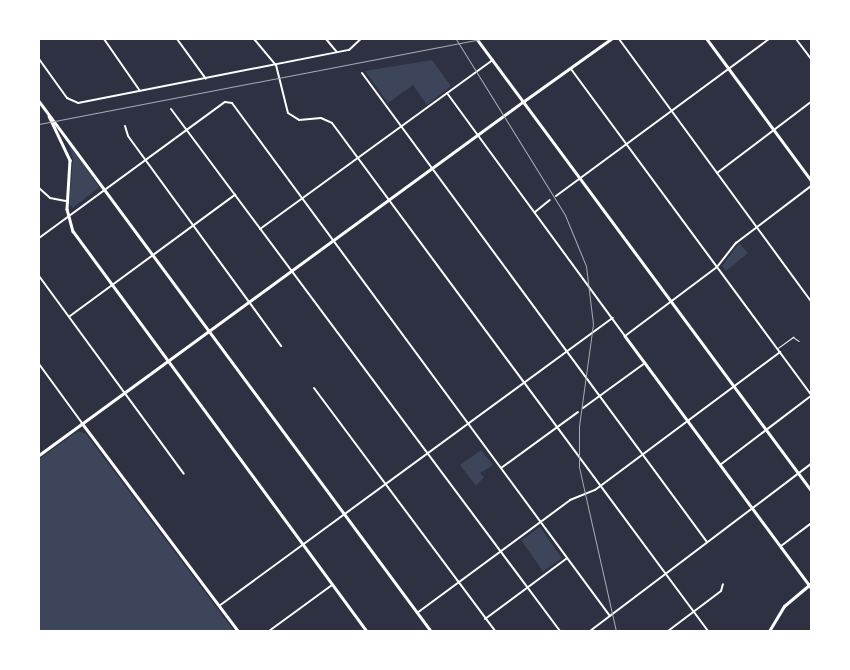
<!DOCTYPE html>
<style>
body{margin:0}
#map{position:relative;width:850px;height:670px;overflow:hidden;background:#2d3142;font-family:Barlow,sans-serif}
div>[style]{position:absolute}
.green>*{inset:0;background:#3c4559;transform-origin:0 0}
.service>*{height:0.5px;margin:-0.25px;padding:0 0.25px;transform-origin:0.25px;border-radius:0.25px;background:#fff}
.minor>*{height:2px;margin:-1px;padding:0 1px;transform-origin:1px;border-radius:1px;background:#fff}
.tertiary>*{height:2.5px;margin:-1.25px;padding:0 1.25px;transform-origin:1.25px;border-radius:1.25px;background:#fff}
.secondary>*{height:2.5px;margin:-1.25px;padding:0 1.25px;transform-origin:1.25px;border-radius:1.25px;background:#fff}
.primary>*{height:3px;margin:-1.5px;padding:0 1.5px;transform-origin:1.5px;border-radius:1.5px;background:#fff}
.rail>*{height:1px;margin:-0.5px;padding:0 0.5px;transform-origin:0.5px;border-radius:0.5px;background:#abadb3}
span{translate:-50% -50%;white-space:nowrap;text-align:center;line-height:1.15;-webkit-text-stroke:4.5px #fff;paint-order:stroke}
.frame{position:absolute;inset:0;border:40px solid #fff;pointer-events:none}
</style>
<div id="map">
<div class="green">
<div style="clip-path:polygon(432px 60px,451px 86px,427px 105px,413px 85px,388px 103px,365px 71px)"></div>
<div style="clip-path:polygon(68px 142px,99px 187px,73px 208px,69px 204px,73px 159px)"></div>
<div style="clip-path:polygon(739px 243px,748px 253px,726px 271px,722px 266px)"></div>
<div style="clip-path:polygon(78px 431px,86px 434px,234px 631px,39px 631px,39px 459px)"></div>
<div style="clip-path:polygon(481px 450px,493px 465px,480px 473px,484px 477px,476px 486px,460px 465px)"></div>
<div style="left:540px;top:527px;width:38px;height:23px;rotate:55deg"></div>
</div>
<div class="service">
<div style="left:778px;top:348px;width:19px;rotate:-36deg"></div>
<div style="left:793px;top:337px;width:7px;rotate:34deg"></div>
</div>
<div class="minor">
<div style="left:104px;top:39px;width:63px;rotate:55.3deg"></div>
<div style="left:177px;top:39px;width:49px;rotate:54.1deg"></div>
<div style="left:254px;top:39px;width:34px;rotate:50deg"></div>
<div style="left:276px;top:65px;width:49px;rotate:76deg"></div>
<div style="left:288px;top:113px;width:13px;rotate:32deg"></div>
<div style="left:299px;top:120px;width:22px;rotate:-5deg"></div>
<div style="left:321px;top:118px;width:12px;rotate:24deg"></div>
<div style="left:332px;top:123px;width:632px;rotate:53.49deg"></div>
<div style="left:326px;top:39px;width:17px;rotate:50deg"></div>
<div style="left:619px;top:39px;width:325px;rotate:53.8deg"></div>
<div style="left:796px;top:39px;width:25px;rotate:53deg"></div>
<div style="left:39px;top:59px;width:48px;rotate:54.3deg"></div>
<div style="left:67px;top:98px;width:12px;rotate:24deg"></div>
<div style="left:78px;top:103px;width:276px;rotate:-11.1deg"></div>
<div style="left:349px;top:50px;width:16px;rotate:-43deg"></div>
<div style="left:571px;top:69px;width:405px;rotate:53.6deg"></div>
<div style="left:362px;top:73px;width:582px;rotate:53.66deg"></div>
<div style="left:447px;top:93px;width:301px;rotate:53.8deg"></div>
<div style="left:625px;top:336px;width:115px;rotate:-36.9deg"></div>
<div style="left:717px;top:267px;width:31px;rotate:-52deg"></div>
<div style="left:736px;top:243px;width:94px;rotate:-37.2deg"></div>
<div style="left:171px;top:109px;width:651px;rotate:53.31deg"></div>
<div style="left:125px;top:126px;width:10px;rotate:73deg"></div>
<div style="left:128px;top:136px;width:260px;rotate:53.9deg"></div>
<div style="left:717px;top:173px;width:118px;rotate:-37.1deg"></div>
<div style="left:39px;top:188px;width:15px;rotate:42deg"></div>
<div style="left:50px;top:198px;width:16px;rotate:11deg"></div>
<div style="left:556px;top:196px;width:265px;rotate:-36.4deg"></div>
<div style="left:535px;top:212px;width:19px;rotate:-39deg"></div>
<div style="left:260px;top:229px;width:288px;rotate:-36deg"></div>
<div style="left:39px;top:238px;width:230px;rotate:-36.2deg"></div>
<div style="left:225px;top:102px;width:7px;rotate:8deg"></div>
<div style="left:232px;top:103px;width:637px;rotate:53.62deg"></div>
<div style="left:39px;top:276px;width:245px;rotate:53.8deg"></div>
<div style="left:70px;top:316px;width:205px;rotate:-36.3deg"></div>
<div style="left:39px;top:364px;width:73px;rotate:53.9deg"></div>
<div style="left:314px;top:388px;width:303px;rotate:53.3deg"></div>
<div style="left:583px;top:408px;width:77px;rotate:-36deg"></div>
<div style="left:720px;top:465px;width:114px;rotate:-37.2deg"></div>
<div style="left:501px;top:468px;width:95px;rotate:-36deg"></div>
<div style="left:781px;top:546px;width:38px;rotate:-37deg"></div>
<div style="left:219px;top:606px;width:488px;rotate:-36.2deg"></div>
<div style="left:417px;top:613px;width:190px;rotate:-36.4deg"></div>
<div style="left:570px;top:500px;width:27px;rotate:-22deg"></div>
<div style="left:595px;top:490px;width:231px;rotate:-36.7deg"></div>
<div style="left:485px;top:619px;width:102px;rotate:-36.6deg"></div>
<div style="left:269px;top:631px;width:78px;rotate:-36.1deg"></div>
<div style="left:590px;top:631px;width:277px;rotate:-37.1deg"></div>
<div style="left:668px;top:631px;width:66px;rotate:-37deg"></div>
<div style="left:721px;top:591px;width:7px;rotate:-74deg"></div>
</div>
<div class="tertiary">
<div style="left:707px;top:39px;width:175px;rotate:53.6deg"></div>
<div style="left:524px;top:101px;width:107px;rotate:-35.5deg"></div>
<div style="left:625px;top:336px;width:312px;rotate:53.5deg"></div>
<div style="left:82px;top:423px;width:260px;rotate:53.1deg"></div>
</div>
<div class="secondary">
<div style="left:477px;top:39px;width:561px;rotate:53.48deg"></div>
<div style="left:39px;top:101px;width:659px;rotate:53.51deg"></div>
<div style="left:49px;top:116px;width:49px;rotate:64.5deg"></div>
<div style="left:70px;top:160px;width:49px;rotate:93.5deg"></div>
<div style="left:67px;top:209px;width:23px;rotate:75deg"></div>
<div style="left:73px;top:231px;width:496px;rotate:53.7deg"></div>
<div style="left:39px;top:455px;width:600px;rotate:-36.13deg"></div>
</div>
<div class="primary">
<div style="left:769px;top:631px;width:29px;rotate:-59deg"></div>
<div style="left:784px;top:606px;width:35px;rotate:-40deg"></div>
</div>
<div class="rail">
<div style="left:456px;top:39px;width:207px;rotate:58.2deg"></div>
<div style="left:565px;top:215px;width:55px;rotate:67.6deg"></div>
<div style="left:586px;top:266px;width:58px;rotate:83.1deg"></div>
<div style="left:593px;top:324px;width:103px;rotate:97.8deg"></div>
<div style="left:579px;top:426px;width:41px;rotate:90deg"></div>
<div style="left:579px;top:467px;width:168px;rotate:77.3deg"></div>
<div style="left:39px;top:124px;width:450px;rotate:-10.9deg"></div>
</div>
<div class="frame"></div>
</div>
